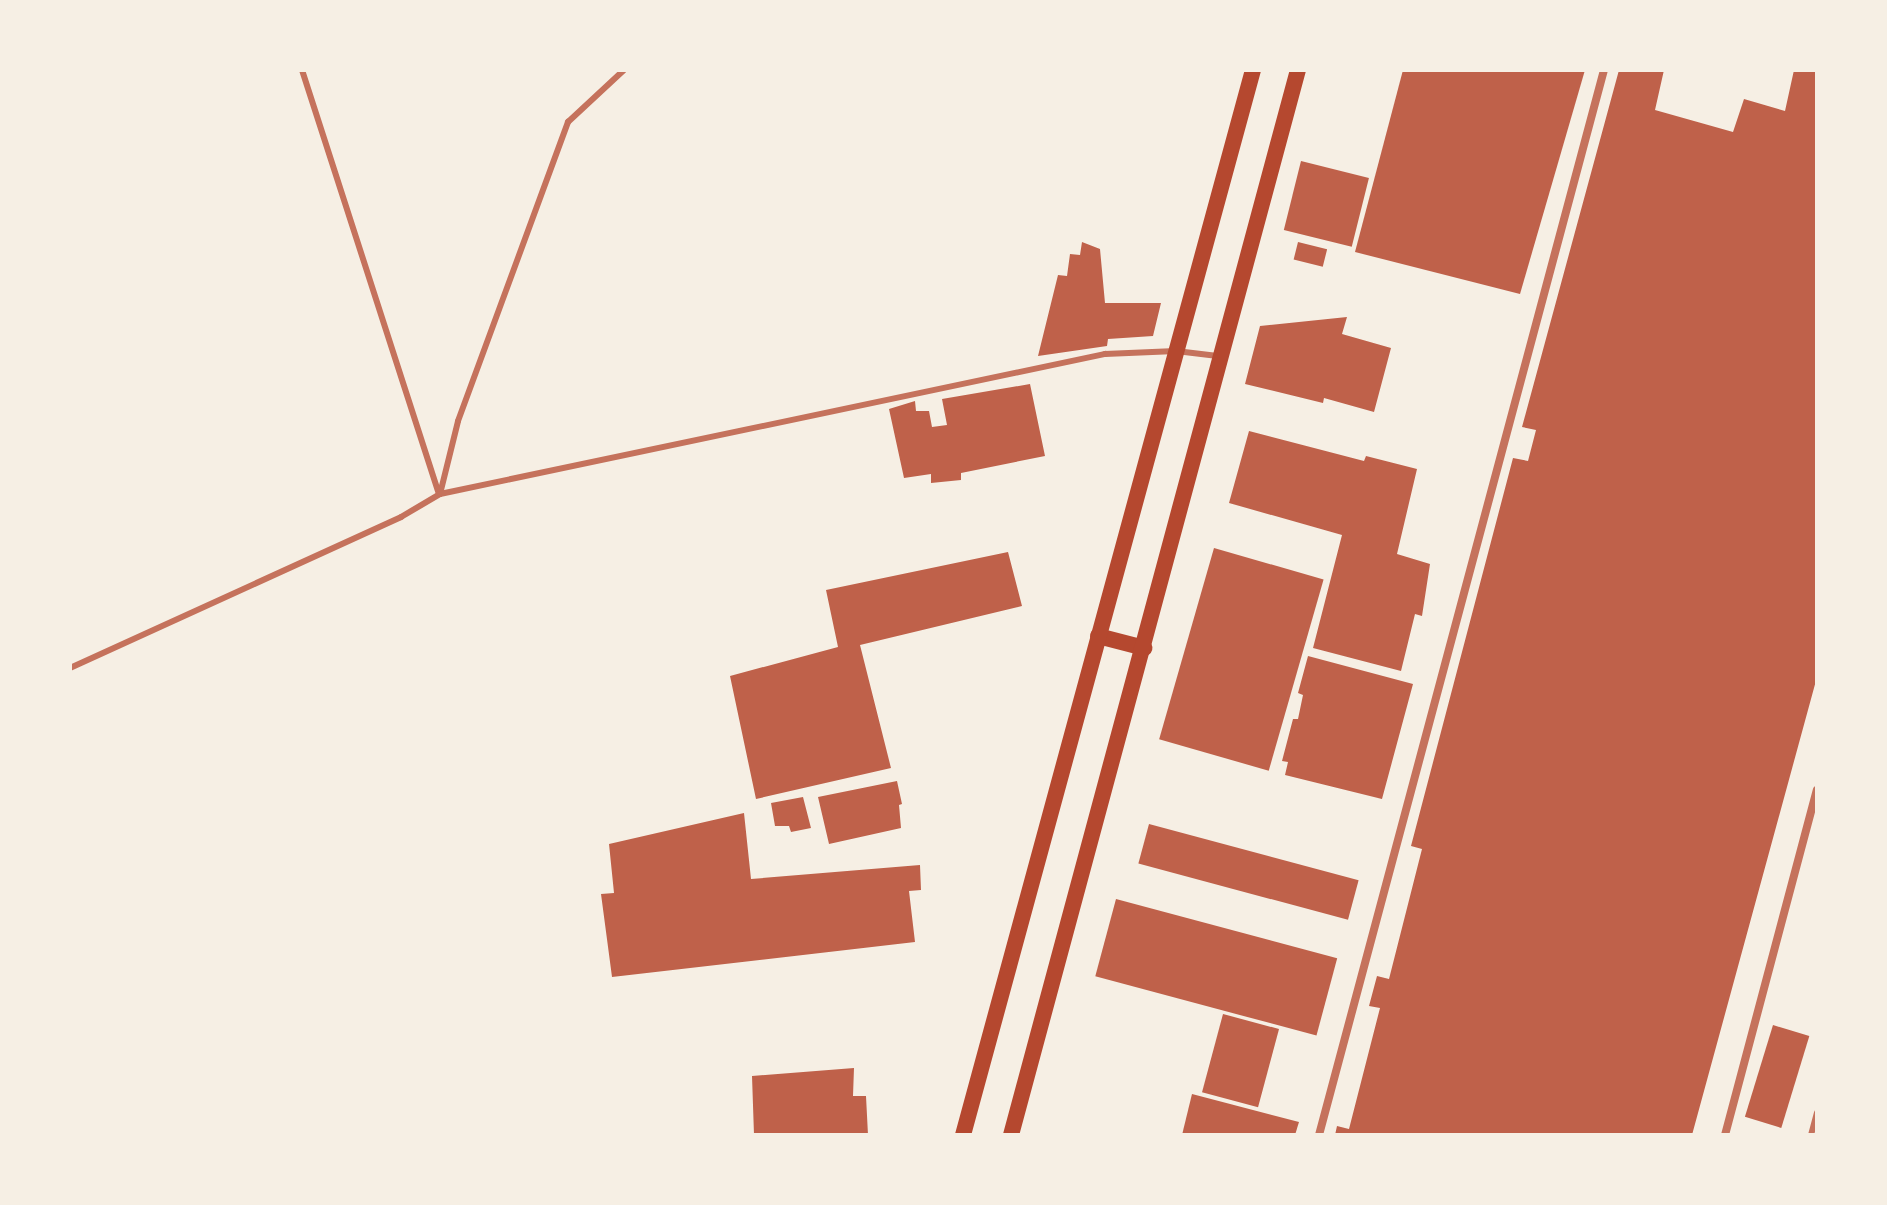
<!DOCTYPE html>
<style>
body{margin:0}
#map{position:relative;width:1887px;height:1205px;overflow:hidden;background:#f6efe4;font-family:Mulish,sans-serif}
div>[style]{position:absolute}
.building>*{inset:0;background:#bf614a;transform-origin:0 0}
.service>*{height:6px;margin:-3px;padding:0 3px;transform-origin:3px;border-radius:3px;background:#c5725c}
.minor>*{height:8px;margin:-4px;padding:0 4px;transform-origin:4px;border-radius:4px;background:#c5725c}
.secondary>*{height:16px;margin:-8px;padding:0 8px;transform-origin:8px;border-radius:8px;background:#b5482f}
span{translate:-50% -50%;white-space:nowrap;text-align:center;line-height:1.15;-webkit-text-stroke:7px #f6efe4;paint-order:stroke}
.frame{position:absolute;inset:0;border:72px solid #f6efe4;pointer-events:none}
</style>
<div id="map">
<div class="building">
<div style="clip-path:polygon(1403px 70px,1585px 70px,1520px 294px,1355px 252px)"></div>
<div style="clip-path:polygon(1619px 70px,1664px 70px,1655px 110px,1733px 132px,1744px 99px,1785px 111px,1794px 70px,1817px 70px,1817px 677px,1692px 1135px,1335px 1135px,1337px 1126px,1349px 1129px,1380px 1008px,1369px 1006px,1377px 976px,1389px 979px,1422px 849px,1411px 846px,1513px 458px,1528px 461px,1536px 430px,1522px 427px)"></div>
<div style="left:1301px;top:161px;width:70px;height:71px;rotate:14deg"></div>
<div style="clip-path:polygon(1082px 242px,1100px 249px,1105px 303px,1161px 303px,1153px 336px,1108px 339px,1107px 346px,1038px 356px,1058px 275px,1067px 276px,1070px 254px,1080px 255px)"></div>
<div style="left:1298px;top:242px;width:30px;height:18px;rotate:14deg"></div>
<div style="clip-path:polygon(1347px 317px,1342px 334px,1391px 348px,1374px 412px,1324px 398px,1323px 403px,1245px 384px,1260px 326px)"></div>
<div style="clip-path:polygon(1030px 384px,1045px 456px,961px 473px,961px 480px,931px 483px,931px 474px,904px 478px,889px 409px,915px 401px,916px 411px,929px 411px,932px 427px,947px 425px,942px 399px)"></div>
<div style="clip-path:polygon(1249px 431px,1364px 461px,1366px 456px,1417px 469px,1397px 554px,1430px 564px,1422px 616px,1415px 614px,1401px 671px,1313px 648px,1342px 535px,1229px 503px)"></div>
<div style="left:1214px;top:548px;width:114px;height:199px;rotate:16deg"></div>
<div style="clip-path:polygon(1008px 552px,1022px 606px,860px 645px,891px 768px,756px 799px,730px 676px,838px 647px,826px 590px)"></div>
<div style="clip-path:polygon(1308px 656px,1413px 684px,1382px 799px,1285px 775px,1288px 762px,1282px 761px,1293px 719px,1298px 719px,1303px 695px,1298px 693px)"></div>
<div style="clip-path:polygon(897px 781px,902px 804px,899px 805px,901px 828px,829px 844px,818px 797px)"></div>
<div style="clip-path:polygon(803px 797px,811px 828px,791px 832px,789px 826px,775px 826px,771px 803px)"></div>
<div style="clip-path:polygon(744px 813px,751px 879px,920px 865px,921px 890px,909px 891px,915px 942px,612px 977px,601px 894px,614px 893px,609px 844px)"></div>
<div style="left:1149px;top:824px;width:217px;height:41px;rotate:15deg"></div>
<div style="left:1116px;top:899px;width:229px;height:80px;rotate:15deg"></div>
<div style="left:1223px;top:1014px;width:58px;height:81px;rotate:15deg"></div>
<div style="left:1773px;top:1025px;width:38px;height:96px;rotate:17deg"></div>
<div style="clip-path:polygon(854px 1068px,853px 1096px,866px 1096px,868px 1135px,754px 1135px,752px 1076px)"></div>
<div style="clip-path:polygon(1192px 1094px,1299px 1122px,1295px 1135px,1182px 1135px)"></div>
</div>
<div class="service">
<div style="left:302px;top:70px;width:445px;rotate:72.1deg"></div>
<div style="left:440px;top:494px;width:75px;rotate:-76.1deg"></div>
<div style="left:458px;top:421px;width:319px;rotate:-69.8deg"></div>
<div style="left:568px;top:122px;width:76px;rotate:-42.9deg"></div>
<div style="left:70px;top:668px;width:364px;rotate:-24.5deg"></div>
<div style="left:401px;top:517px;width:45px;rotate:-30.5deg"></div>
<div style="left:440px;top:494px;width:680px;rotate:-11.89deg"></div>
<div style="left:1105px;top:354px;width:71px;rotate:-2.4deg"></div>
<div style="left:1176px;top:351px;width:42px;rotate:6.8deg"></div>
<div style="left:1811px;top:1135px;width:23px;rotate:-75deg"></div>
</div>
<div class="minor">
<div style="left:1319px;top:1135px;width:1102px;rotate:-75.02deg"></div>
<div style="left:1725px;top:1135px;width:357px;rotate:-75.1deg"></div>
</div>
<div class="secondary">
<div style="left:1098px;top:636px;width:48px;rotate:14.6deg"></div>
<div style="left:963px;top:1135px;width:1104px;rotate:-74.77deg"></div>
<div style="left:1011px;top:1135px;width:1103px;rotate:-74.92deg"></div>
</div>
<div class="frame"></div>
</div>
